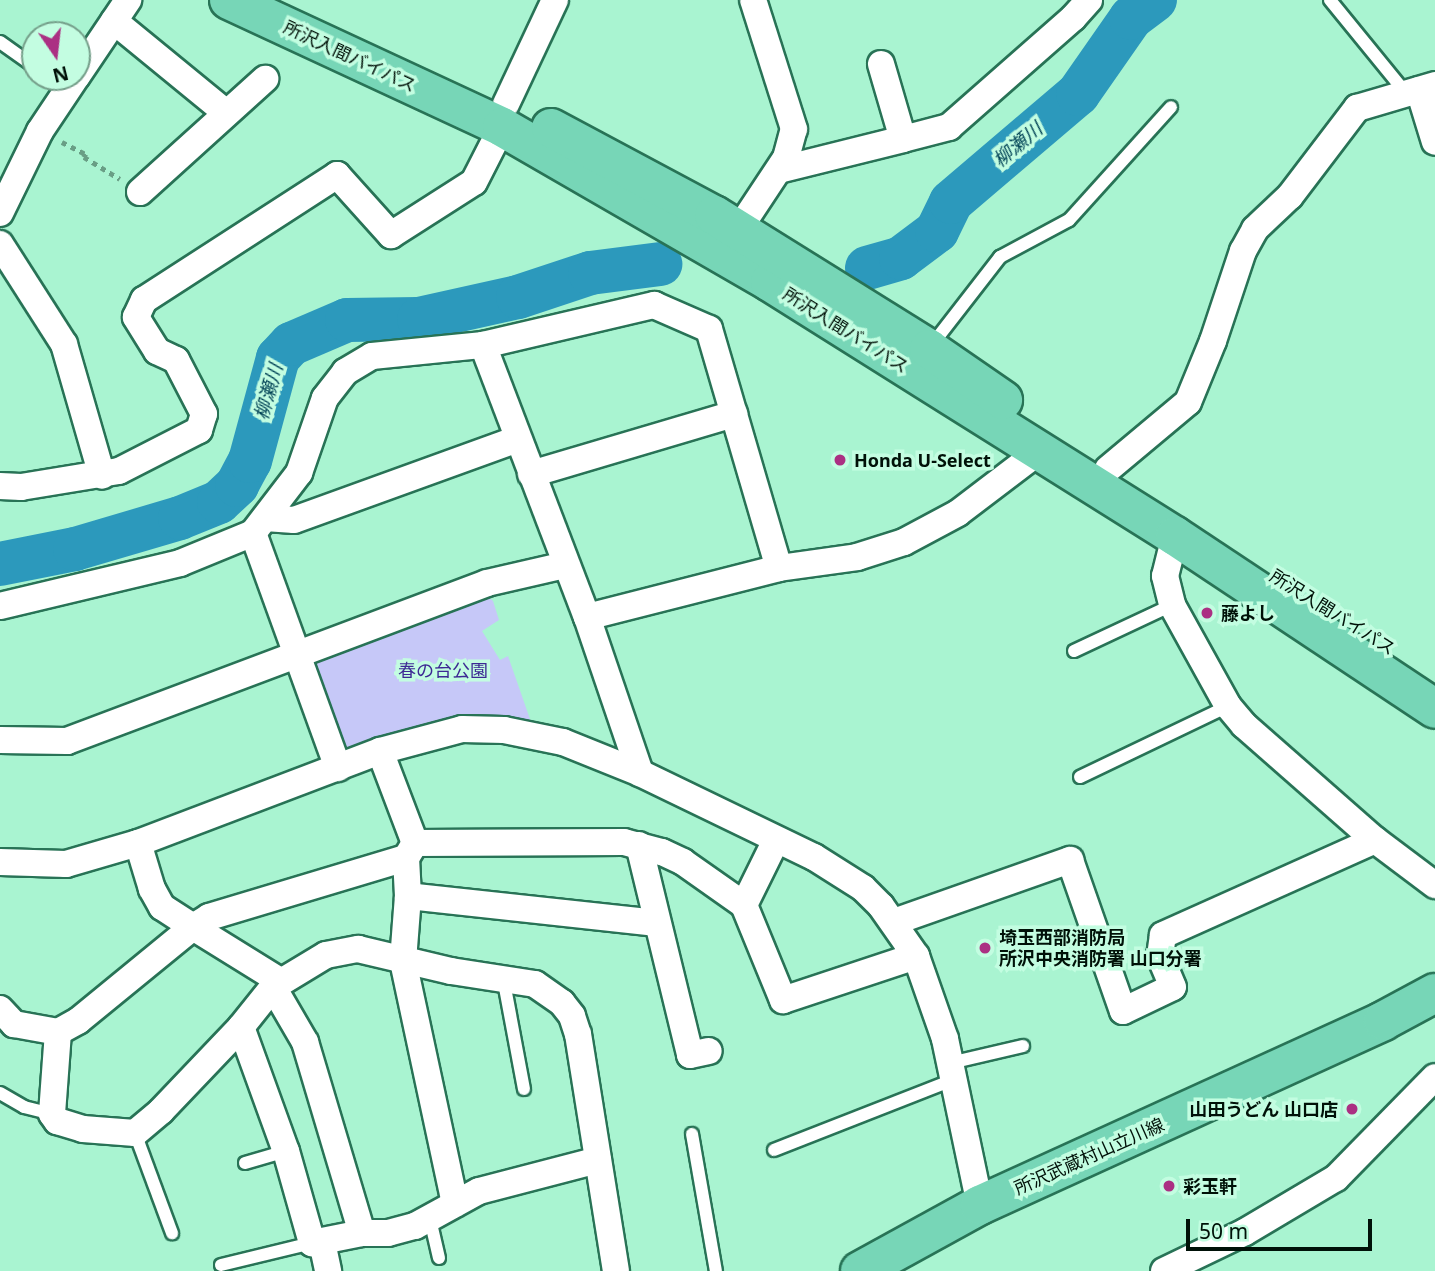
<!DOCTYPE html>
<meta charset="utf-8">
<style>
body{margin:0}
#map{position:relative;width:1435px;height:1271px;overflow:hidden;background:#a9f4d1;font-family:"Noto Sans","Noto Sans JP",sans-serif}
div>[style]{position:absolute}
.green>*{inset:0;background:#c6c8f8}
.river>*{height:44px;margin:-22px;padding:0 22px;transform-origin:22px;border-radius:22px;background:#2c99bc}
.path>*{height:4.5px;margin-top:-2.25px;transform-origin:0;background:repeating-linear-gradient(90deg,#699e85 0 5px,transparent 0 10px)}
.roads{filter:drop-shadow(2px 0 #287356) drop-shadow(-2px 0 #287356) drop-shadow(0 2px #287356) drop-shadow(0 -2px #287356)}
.service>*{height:12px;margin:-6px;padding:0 6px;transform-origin:6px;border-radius:6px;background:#fff}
.minor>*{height:26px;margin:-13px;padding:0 13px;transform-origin:13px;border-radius:13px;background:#fff}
.primary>*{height:38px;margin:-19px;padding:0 19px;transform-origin:19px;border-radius:19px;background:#77d6b7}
.dots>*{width:19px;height:19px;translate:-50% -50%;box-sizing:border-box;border:4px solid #c3fde1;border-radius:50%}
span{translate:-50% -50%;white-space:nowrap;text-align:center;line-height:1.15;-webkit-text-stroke:7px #c3fde1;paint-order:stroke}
.street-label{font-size:18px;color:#001108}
.poi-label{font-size:18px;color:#001108;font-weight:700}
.left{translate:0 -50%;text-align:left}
.right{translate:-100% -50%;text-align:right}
.park-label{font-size:18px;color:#3d2994}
.water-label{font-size:19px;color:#014255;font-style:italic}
.north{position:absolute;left:21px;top:21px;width:70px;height:70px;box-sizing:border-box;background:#c3fde1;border:2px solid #759f8a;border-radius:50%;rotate:166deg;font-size:19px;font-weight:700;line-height:28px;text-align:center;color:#001108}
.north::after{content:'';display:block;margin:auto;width:24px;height:32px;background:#ab3083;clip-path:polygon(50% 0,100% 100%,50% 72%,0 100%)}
.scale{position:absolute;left:1186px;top:1219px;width:186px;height:32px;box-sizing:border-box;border:4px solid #001108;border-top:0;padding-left:9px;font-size:21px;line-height:24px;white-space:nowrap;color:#001108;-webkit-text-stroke:5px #c3fde1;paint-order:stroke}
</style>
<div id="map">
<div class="green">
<div style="clip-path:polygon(488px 597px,493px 601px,499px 620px,482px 631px,500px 660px,508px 656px,531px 722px,502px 721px,353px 751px,346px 748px,312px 665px,317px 658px)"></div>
</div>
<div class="river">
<div style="left:867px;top:268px;width:35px;rotate:-16deg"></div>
<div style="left:901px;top:258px;width:45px;rotate:-36.9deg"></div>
<div style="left:937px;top:231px;width:32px;rotate:-64deg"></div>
<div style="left:951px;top:202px;width:167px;rotate:-40.4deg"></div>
<div style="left:1078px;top:94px;width:93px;rotate:-55.1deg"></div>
<div style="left:1131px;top:18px;width:30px;rotate:-37deg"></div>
<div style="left:0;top:564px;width:76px;rotate:-11.3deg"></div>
<div style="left:75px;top:549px;width:109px;rotate:-16.4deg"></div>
<div style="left:180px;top:518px;width:42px;rotate:-22.3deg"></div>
<div style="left:219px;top:502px;width:25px;rotate:-43deg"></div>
<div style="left:237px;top:485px;width:27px;rotate:-62deg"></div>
<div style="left:250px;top:461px;width:107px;rotate:-74.8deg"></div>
<div style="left:278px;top:358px;width:19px;rotate:-47deg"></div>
<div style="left:291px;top:344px;width:61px;rotate:-23.2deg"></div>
<div style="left:347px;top:320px;width:72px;rotate:-0.8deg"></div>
<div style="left:419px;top:319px;width:101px;rotate:-12.5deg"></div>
<div style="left:518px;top:297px;width:76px;rotate:-18.4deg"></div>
<div style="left:590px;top:273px;width:71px;rotate:-7.3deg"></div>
</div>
<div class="path">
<div style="left:62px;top:142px;width:27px;rotate:27deg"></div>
<div style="left:86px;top:154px;width:4px;rotate:124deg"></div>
<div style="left:84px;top:157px;width:42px;rotate:31.4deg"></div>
</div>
<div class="roads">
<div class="service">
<div style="left:1330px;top:0;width:119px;rotate:50.8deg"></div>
<div style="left:0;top:42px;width:43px;rotate:35.5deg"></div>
<div style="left:50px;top:77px;width:22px;rotate:34deg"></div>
<div style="left:931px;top:346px;width:113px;rotate:-52.2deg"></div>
<div style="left:1000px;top:257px;width:78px;rotate:-28.2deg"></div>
<div style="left:1069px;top:220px;width:152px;rotate:-47.9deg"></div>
<div style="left:1074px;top:651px;width:108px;rotate:-25.1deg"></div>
<div style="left:1080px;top:777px;width:164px;rotate:-25.6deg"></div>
<div style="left:503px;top:977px;width:114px;rotate:79.4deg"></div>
<div style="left:950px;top:1063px;width:75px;rotate:-13.1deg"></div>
<div style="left:0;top:1093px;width:28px;rotate:30deg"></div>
<div style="left:24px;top:1107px;width:29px;rotate:14deg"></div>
<div style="left:135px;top:1133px;width:107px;rotate:69.7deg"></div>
<div style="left:692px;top:1134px;width:139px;rotate:80.1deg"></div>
<div style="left:774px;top:1150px;width:192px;rotate:-21.4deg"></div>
<div style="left:245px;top:1163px;width:43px;rotate:-16.3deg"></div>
<div style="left:430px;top:1219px;width:40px;rotate:77deg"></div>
<div style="left:221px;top:1265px;width:94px;rotate:-13.6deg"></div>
</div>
<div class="minor">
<div style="left:114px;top:21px;width:144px;rotate:39.3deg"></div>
<div style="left:881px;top:64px;width:78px;rotate:73.7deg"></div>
<div style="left:903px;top:139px;width:48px;rotate:-14.6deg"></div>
<div style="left:949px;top:127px;width:165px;rotate:-41.3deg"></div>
<div style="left:1073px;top:18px;width:24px;rotate:-48deg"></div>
<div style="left:77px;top:76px;width:92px;rotate:-56.1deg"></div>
<div style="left:1419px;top:90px;width:54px;rotate:72.9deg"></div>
<div style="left:506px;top:104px;width:115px;rotate:-64.8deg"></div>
<div style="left:779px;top:170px;width:128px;rotate:-14deg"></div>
<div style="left:140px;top:192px;width:169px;rotate:-42.1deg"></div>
<div style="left:0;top:213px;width:91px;rotate:-64deg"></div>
<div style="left:40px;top:131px;width:65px;rotate:-56.3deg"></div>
<div style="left:0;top:244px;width:119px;rotate:57.4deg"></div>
<div style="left:64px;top:344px;width:137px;rotate:73.9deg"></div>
<div style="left:729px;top:244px;width:103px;rotate:-56.5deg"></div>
<div style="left:786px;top:158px;width:30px;rotate:-75deg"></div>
<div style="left:794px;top:129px;width:135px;rotate:-107.6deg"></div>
<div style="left:483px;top:345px;width:291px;rotate:69.1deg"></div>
<div style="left:587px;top:617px;width:165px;rotate:71.2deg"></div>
<div style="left:1108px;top:469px;width:104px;rotate:-39.9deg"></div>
<div style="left:1188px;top:402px;width:66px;rotate:-67.7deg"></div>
<div style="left:1213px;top:341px;width:95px;rotate:-71.6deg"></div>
<div style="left:1243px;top:251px;width:25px;rotate:-61deg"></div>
<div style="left:1255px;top:229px;width:48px;rotate:-43.3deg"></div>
<div style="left:1290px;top:196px;width:111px;rotate:-52.7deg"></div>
<div style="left:1357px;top:108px;width:81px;rotate:-16.4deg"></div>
<div style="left:531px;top:474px;width:212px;rotate:-16.5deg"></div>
<div style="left:0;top:486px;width:21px;rotate:3deg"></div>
<div style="left:21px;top:487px;width:99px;rotate:-9.3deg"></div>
<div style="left:119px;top:471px;width:90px;rotate:-27.1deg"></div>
<div style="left:199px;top:430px;width:17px;rotate:-73deg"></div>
<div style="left:204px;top:414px;width:61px;rotate:-117.4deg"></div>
<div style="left:176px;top:360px;width:21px;rotate:-155deg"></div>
<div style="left:157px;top:351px;width:40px;rotate:-122deg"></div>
<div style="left:136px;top:317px;width:19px;rotate:-65deg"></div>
<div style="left:144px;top:300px;width:230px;rotate:-32.9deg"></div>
<div style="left:337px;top:175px;width:81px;rotate:48deg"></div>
<div style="left:391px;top:235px;width:98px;rotate:-32.6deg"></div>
<div style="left:474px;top:182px;width:62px;rotate:-63deg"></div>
<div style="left:265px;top:518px;width:29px;rotate:4deg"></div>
<div style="left:294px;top:520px;width:238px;rotate:-19.9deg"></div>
<div style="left:253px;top:533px;width:250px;rotate:70.1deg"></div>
<div style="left:1175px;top:536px;width:41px;rotate:104deg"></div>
<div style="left:1165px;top:576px;width:30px;rotate:76deg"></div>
<div style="left:1172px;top:605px;width:115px;rotate:61deg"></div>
<div style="left:1228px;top:706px;width:25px;rotate:50deg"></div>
<div style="left:1244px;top:725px;width:174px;rotate:41.3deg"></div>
<div style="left:1375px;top:840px;width:75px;rotate:36.9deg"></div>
<div style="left:0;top:606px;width:185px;rotate:-13.4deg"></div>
<div style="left:180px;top:563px;width:79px;rotate:-22.3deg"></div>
<div style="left:253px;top:533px;width:76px;rotate:-52.5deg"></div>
<div style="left:299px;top:473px;width:79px;rotate:-70.9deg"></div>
<div style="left:325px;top:398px;width:33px;rotate:-52deg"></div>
<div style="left:345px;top:372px;width:31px;rotate:-31deg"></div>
<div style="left:372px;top:356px;width:112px;rotate:-5.7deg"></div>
<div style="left:483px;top:345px;width:176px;rotate:-13.2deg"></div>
<div style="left:654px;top:305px;width:60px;rotate:23.6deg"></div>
<div style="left:709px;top:329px;width:249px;rotate:73.7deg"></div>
<div style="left:587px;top:617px;width:198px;rotate:-14.3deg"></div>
<div style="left:779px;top:568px;width:79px;rotate:-8deg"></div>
<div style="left:857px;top:557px;width:49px;rotate:-17.7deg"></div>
<div style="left:904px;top:542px;width:61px;rotate:-28.2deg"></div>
<div style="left:958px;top:513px;width:101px;rotate:-37.3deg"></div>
<div style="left:0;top:740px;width:67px;rotate:0.9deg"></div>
<div style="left:67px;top:741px;width:449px;rotate:-20.6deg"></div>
<div style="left:487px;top:583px;width:80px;rotate:-13deg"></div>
<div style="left:380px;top:751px;width:98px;rotate:69.2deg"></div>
<div style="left:415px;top:843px;width:17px;rotate:121deg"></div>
<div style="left:406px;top:858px;width:38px;rotate:87deg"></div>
<div style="left:408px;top:896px;width:65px;rotate:94.4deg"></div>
<div style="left:403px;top:961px;width:248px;rotate:77.9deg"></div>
<div style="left:415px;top:843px;width:209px;rotate:-0.3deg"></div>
<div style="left:624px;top:842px;width:39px;rotate:15deg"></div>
<div style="left:662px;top:852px;width:23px;rotate:25deg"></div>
<div style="left:683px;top:862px;width:75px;rotate:35.2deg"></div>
<div style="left:744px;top:905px;width:103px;rotate:67.7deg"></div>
<div style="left:783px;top:1000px;width:140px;rotate:-18.3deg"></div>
<div style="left:639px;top:845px;width:216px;rotate:76.3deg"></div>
<div style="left:690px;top:1055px;width:19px;rotate:-12deg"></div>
<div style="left:0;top:862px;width:66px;rotate:1.7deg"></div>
<div style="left:66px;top:864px;width:75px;rotate:-16.3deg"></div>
<div style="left:138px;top:843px;width:259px;rotate:-20.8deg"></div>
<div style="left:380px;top:751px;width:85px;rotate:-15deg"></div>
<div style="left:462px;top:729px;width:42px;rotate:1.4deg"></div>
<div style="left:504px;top:730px;width:60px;rotate:11.5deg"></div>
<div style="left:563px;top:742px;width:83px;rotate:21.9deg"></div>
<div style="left:640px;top:773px;width:193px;rotate:25.8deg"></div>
<div style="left:814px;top:857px;width:58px;rotate:32.3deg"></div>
<div style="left:863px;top:888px;width:25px;rotate:45deg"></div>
<div style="left:881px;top:906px;width:61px;rotate:55deg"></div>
<div style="left:916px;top:956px;width:88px;rotate:70.7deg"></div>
<div style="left:945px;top:1039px;width:170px;rotate:78.1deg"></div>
<div style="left:408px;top:896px;width:249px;rotate:6.2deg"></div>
<div style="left:744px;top:905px;width:72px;rotate:-63.8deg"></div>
<div style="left:894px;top:922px;width:187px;rotate:-19.4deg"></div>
<div style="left:1070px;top:860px;width:160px;rotate:70.7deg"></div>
<div style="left:1123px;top:1011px;width:55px;rotate:-25.6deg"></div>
<div style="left:1173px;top:987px;width:34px;rotate:-113deg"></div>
<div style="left:1160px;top:956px;width:21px;rotate:-82deg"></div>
<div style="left:1163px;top:935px;width:232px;rotate:-24.1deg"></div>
<div style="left:280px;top:981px;width:102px;rotate:-148.2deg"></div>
<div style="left:193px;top:927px;width:19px;rotate:-32deg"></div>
<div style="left:209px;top:917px;width:206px;rotate:-16.7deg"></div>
<div style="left:273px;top:987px;width:64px;rotate:59.8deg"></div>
<div style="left:305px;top:1042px;width:199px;rotate:73.4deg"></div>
<div style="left:0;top:1009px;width:21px;rotate:47deg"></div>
<div style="left:14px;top:1024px;width:45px;rotate:10.3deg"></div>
<div style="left:58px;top:1032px;width:82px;rotate:94.2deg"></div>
<div style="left:52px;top:1114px;width:9px;rotate:54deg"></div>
<div style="left:57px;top:1121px;width:27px;rotate:17deg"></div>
<div style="left:83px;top:1129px;width:52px;rotate:4.4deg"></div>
<div style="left:135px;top:1133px;width:34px;rotate:-40deg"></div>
<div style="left:161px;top:1111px;width:116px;rotate:-46.4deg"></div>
<div style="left:241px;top:1027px;width:51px;rotate:-51.3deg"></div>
<div style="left:273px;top:987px;width:62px;rotate:-31.1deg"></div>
<div style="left:326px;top:955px;width:33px;rotate:-11deg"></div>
<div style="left:358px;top:949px;width:96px;rotate:13.3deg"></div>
<div style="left:451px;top:971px;width:85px;rotate:8.8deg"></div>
<div style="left:535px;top:984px;width:33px;rotate:35deg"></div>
<div style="left:562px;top:1003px;width:16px;rotate:52deg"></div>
<div style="left:572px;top:1016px;width:19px;rotate:72deg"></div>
<div style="left:578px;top:1034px;width:240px;rotate:80.9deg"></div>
<div style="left:241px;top:1027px;width:132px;rotate:70.1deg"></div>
<div style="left:286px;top:1151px;width:96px;rotate:74.2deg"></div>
<div style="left:312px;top:1243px;width:51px;rotate:-11.3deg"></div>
<div style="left:362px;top:1233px;width:26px"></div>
<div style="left:388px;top:1233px;width:28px;rotate:-15deg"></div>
<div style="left:415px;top:1226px;width:73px;rotate:-28.7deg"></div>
<div style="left:479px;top:1191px;width:123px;rotate:-14.6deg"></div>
<div style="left:58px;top:1032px;width:23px;rotate:-29deg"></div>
<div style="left:78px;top:1021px;width:149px;rotate:-39.3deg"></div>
<div style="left:193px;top:927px;width:37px;rotate:-147deg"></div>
<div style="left:162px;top:907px;width:21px;rotate:-119deg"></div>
<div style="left:152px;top:889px;width:48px;rotate:-106.9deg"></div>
<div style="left:322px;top:1242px;width:30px;rotate:78deg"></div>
<div style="left:1164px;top:1271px;width:90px;rotate:-25.7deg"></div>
<div style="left:1245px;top:1232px;width:106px;rotate:-30.7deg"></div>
<div style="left:1336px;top:1178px;width:141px;rotate:-45.6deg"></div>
</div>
<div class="primary">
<div style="left:229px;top:0;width:301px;rotate:24.9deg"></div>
<div style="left:502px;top:127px;width:310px;rotate:30deg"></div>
<div style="left:770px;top:282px;width:478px;rotate:32.1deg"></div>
<div style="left:1175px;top:536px;width:312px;rotate:33.6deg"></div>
<div style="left:551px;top:128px;width:185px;rotate:28.1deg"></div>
<div style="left:714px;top:215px;width:253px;rotate:31.9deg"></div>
<div style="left:929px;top:349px;width:90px;rotate:34.6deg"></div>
<div style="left:860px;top:1271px;width:137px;rotate:-28.8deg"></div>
<div style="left:980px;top:1205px;width:443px;rotate:-24.5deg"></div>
<div style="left:1383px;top:1021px;width:59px;rotate:-28.3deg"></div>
</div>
</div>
<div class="dots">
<div style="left:840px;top:460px;background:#ab3083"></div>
<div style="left:1207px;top:613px;background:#ab3083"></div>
<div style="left:985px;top:948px;background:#ab3083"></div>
<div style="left:1352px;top:1109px;background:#ab3083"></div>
<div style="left:1169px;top:1186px;background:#ab3083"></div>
</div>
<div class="street-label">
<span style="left:350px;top:56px;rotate:25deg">所沢入間バイパス</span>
<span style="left:846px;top:330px;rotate:32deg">所沢入間バイパス</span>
<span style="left:1333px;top:612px;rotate:32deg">所沢入間バイパス</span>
<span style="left:1089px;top:1156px;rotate:-24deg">所沢武蔵村山立川線</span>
</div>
<div class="poi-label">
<span class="left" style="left:854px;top:460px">Honda U-Select</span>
<span class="left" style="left:1221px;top:613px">藤よし</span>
<span class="left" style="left:999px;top:948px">埼玉西部消防局<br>所沢中央消防署 山口分署</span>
<span class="right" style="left:1338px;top:1109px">山田うどん 山口店</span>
<span class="left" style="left:1183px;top:1186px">彩玉軒</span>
</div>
<div class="park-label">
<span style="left:443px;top:670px">春の台公園</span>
</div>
<div class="water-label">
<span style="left:1018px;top:145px;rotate:-40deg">柳瀬川</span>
<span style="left:269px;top:392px;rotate:-74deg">柳瀬川</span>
</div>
<div class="north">N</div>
<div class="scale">50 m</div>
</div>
